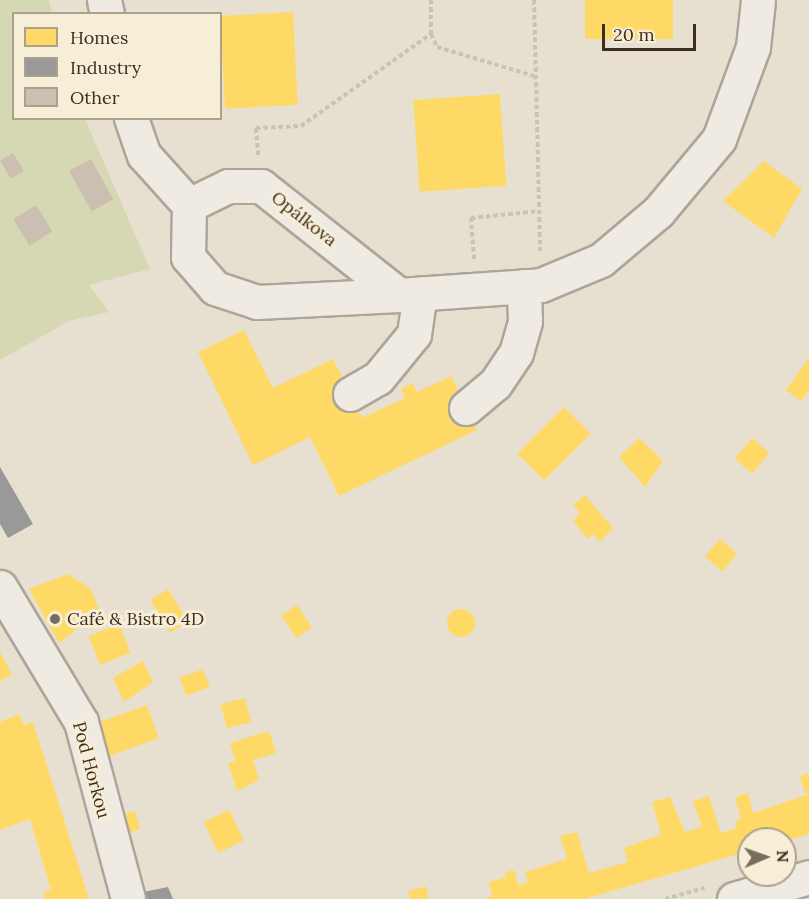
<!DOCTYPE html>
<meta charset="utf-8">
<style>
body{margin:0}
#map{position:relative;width:809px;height:899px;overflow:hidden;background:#e7e0d1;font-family:Lora,serif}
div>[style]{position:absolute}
.green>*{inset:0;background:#d6d7b3}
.homes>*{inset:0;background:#ffd966;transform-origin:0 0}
.round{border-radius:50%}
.industry>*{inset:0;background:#999}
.building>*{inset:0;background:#cbbfb2;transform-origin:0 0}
.path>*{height:4px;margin-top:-2px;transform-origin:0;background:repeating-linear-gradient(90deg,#c8c2b9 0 4.5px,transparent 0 7.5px)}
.roads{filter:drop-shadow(2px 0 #ada599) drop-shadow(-2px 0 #ada599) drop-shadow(0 2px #ada599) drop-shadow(0 -2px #ada599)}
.minor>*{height:33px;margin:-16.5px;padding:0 16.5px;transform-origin:16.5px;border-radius:16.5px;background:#efebe3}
.dots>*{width:16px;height:16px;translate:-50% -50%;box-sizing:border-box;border:3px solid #f7eed8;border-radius:50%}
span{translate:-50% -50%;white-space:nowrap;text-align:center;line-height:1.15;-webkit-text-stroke:6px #f7eed8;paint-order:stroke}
.street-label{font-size:18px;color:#3d2e20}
.poi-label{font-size:18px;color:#3d2e20}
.left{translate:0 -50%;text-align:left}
.legend{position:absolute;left:12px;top:12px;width:210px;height:108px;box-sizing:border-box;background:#f7eed8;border:2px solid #ada18e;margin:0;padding:8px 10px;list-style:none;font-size:18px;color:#3d2e20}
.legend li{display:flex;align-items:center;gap:12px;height:30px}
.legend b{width:30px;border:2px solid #ada18e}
.north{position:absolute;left:737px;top:827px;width:60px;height:60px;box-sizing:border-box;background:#f7eed8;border:2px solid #ada18e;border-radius:50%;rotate:88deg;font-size:16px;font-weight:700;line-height:24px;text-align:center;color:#3d2e20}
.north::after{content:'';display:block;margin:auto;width:21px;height:27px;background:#786c5e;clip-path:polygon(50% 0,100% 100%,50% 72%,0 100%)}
.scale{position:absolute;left:602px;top:24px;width:94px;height:27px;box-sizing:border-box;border:3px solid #3d2e20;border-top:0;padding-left:8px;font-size:18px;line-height:21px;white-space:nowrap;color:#3d2e20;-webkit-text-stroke:4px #f7eed8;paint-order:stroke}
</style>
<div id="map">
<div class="green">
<div style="clip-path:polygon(0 0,49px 0,52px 13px,14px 14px,14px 118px,85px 119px,150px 269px,89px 285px,109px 312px,69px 321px,0 360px)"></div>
</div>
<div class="homes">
<div style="left:585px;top:0;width:88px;height:39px"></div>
<div style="left:293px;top:12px;width:93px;height:73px;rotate:87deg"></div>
<div style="left:500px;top:94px;width:92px;height:87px;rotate:86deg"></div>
<div style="clip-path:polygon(764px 161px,802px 189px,774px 238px,723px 201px)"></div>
<div style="clip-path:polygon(244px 330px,273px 388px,333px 359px,362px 418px,405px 398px,401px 389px,413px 383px,417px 392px,451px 376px,477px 430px,339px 496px,310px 437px,253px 465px,198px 352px)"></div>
<div style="clip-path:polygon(809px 358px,809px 390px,801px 401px,786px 390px)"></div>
<div style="left:564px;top:407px;width:38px;height:66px;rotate:45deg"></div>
<div style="clip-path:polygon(639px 438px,663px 461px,645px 487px,619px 457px)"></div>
<div style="left:752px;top:438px;width:23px;height:27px;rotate:40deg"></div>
<div style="clip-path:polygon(585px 495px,613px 528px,600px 542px,593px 534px,588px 539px,573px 521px,580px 513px,573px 505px)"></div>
<div style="left:720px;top:539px;width:23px;height:23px;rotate:41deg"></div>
<div style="clip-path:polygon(68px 574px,90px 588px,100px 611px,59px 643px,29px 589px)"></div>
<div style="left:168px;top:589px;width:38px;height:21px;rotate:58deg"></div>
<div style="left:297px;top:605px;width:27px;height:19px;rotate:56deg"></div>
<div class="round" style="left:447px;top:609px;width:28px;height:28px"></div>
<div style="left:119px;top:624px;width:31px;height:33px;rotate:68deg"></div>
<div style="clip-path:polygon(0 652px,12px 675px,0 681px)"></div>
<div style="clip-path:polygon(143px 661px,153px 682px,124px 702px,113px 678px)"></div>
<div style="left:203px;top:669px;width:19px;height:25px;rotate:69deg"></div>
<div style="left:245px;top:698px;width:25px;height:25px;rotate:76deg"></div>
<div style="left:147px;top:705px;width:35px;height:55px;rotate:70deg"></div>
<div style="clip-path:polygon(19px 714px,24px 725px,33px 722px,89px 899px,44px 899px,44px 892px,51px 890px,30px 819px,0 830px,0 722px)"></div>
<div style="clip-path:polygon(269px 731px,276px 753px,253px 760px,259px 780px,237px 791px,228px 763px,235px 761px,230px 743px)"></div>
<div style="clip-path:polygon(809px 773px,809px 793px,805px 794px,800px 776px)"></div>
<div style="clip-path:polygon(748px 793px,753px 813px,809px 794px,809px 834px,785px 841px,749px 839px,749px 851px,584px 899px,483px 899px,492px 896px,489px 882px,506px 877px,505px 872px,514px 870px,518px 885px,528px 882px,525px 872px,567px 859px,560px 836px,577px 832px,589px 873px,628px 862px,624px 848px,661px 834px,652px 802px,670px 797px,685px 832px,702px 827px,693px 801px,709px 796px,721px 833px,737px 828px,735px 821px,741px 819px,735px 797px)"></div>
<div style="left:229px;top:810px;width:34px;height:28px;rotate:64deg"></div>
<div style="left:135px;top:811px;width:19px;height:16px;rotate:74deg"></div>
<div style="clip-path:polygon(426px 886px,429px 899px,410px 899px,408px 891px)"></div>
</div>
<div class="industry">
<div style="clip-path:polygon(0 467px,33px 524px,8px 538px,0 524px)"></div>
<div style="clip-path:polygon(168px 887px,173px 899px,146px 899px,143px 892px)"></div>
</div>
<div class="building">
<div style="left:13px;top:153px;width:21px;height:15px;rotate:59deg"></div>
<div style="left:91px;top:159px;width:46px;height:25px;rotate:61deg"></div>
<div style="left:36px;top:205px;width:31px;height:27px;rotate:58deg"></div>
</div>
<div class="path">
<div style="left:431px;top:0;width:34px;rotate:90deg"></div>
<div style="left:431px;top:34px;width:14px;rotate:65deg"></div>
<div style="left:437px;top:47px;width:101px;rotate:16.6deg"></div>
<div style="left:534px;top:0;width:251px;rotate:88.6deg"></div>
<div style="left:258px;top:155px;width:27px;rotate:-94deg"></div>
<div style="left:256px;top:128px;width:45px;rotate:-2.5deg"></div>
<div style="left:301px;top:126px;width:159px;rotate:-35.3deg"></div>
<div style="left:474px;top:259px;width:41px;rotate:-94.2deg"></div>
<div style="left:471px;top:218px;width:68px;rotate:-5.9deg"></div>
<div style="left:665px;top:899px;width:41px;rotate:-15.8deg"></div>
</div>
<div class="roads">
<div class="minor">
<div style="left:104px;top:0;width:14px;rotate:78deg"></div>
<div style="left:131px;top:118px;width:39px;rotate:71deg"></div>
<div style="left:144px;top:155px;width:67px;rotate:48deg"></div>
<div style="left:399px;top:295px;width:176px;rotate:-141.7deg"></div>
<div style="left:261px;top:186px;width:33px;rotate:180deg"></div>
<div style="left:228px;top:186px;width:43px;rotate:154deg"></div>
<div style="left:189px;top:205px;width:52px;rotate:91.1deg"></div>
<div style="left:188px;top:257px;width:41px;rotate:48.9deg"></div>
<div style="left:215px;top:288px;width:44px;rotate:18.4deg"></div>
<div style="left:257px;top:302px;width:142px;rotate:-2.8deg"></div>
<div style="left:399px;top:295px;width:142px;rotate:-4deg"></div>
<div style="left:541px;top:285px;width:65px;rotate:-22.6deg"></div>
<div style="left:601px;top:260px;width:75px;rotate:-40.1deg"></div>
<div style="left:658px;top:212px;width:95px;rotate:-50.1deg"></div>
<div style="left:719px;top:139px;width:98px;rotate:-69.7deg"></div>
<div style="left:753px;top:47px;width:47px;rotate:-83.9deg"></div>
<div style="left:350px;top:394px;width:32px;rotate:-30deg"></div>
<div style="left:378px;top:378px;width:57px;rotate:-50.7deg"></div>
<div style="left:414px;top:334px;width:41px;rotate:-81.7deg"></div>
<div style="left:466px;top:408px;width:38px;rotate:-40deg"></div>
<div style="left:495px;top:384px;width:37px;rotate:-56deg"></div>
<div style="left:516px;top:353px;width:33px;rotate:-74deg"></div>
<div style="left:525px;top:321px;width:35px;rotate:-92deg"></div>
<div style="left:0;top:587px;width:157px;rotate:59deg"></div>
<div style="left:81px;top:722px;width:183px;rotate:75.1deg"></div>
<div style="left:734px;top:899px;width:78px;rotate:-16.3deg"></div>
</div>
</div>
<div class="dots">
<div style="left:55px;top:619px;background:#786c5e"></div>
</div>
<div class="street-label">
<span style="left:304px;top:219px;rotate:38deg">Opálkova</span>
<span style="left:91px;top:770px;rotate:75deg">Pod Horkou</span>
</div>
<div class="poi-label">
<span class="left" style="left:67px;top:619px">Café &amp; Bistro 4D</span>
</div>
<ul class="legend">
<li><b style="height:16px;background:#ffd966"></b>Homes</li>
<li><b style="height:16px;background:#999"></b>Industry</li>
<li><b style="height:16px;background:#cbbfb2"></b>Other</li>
</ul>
<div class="north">N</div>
<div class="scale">20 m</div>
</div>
